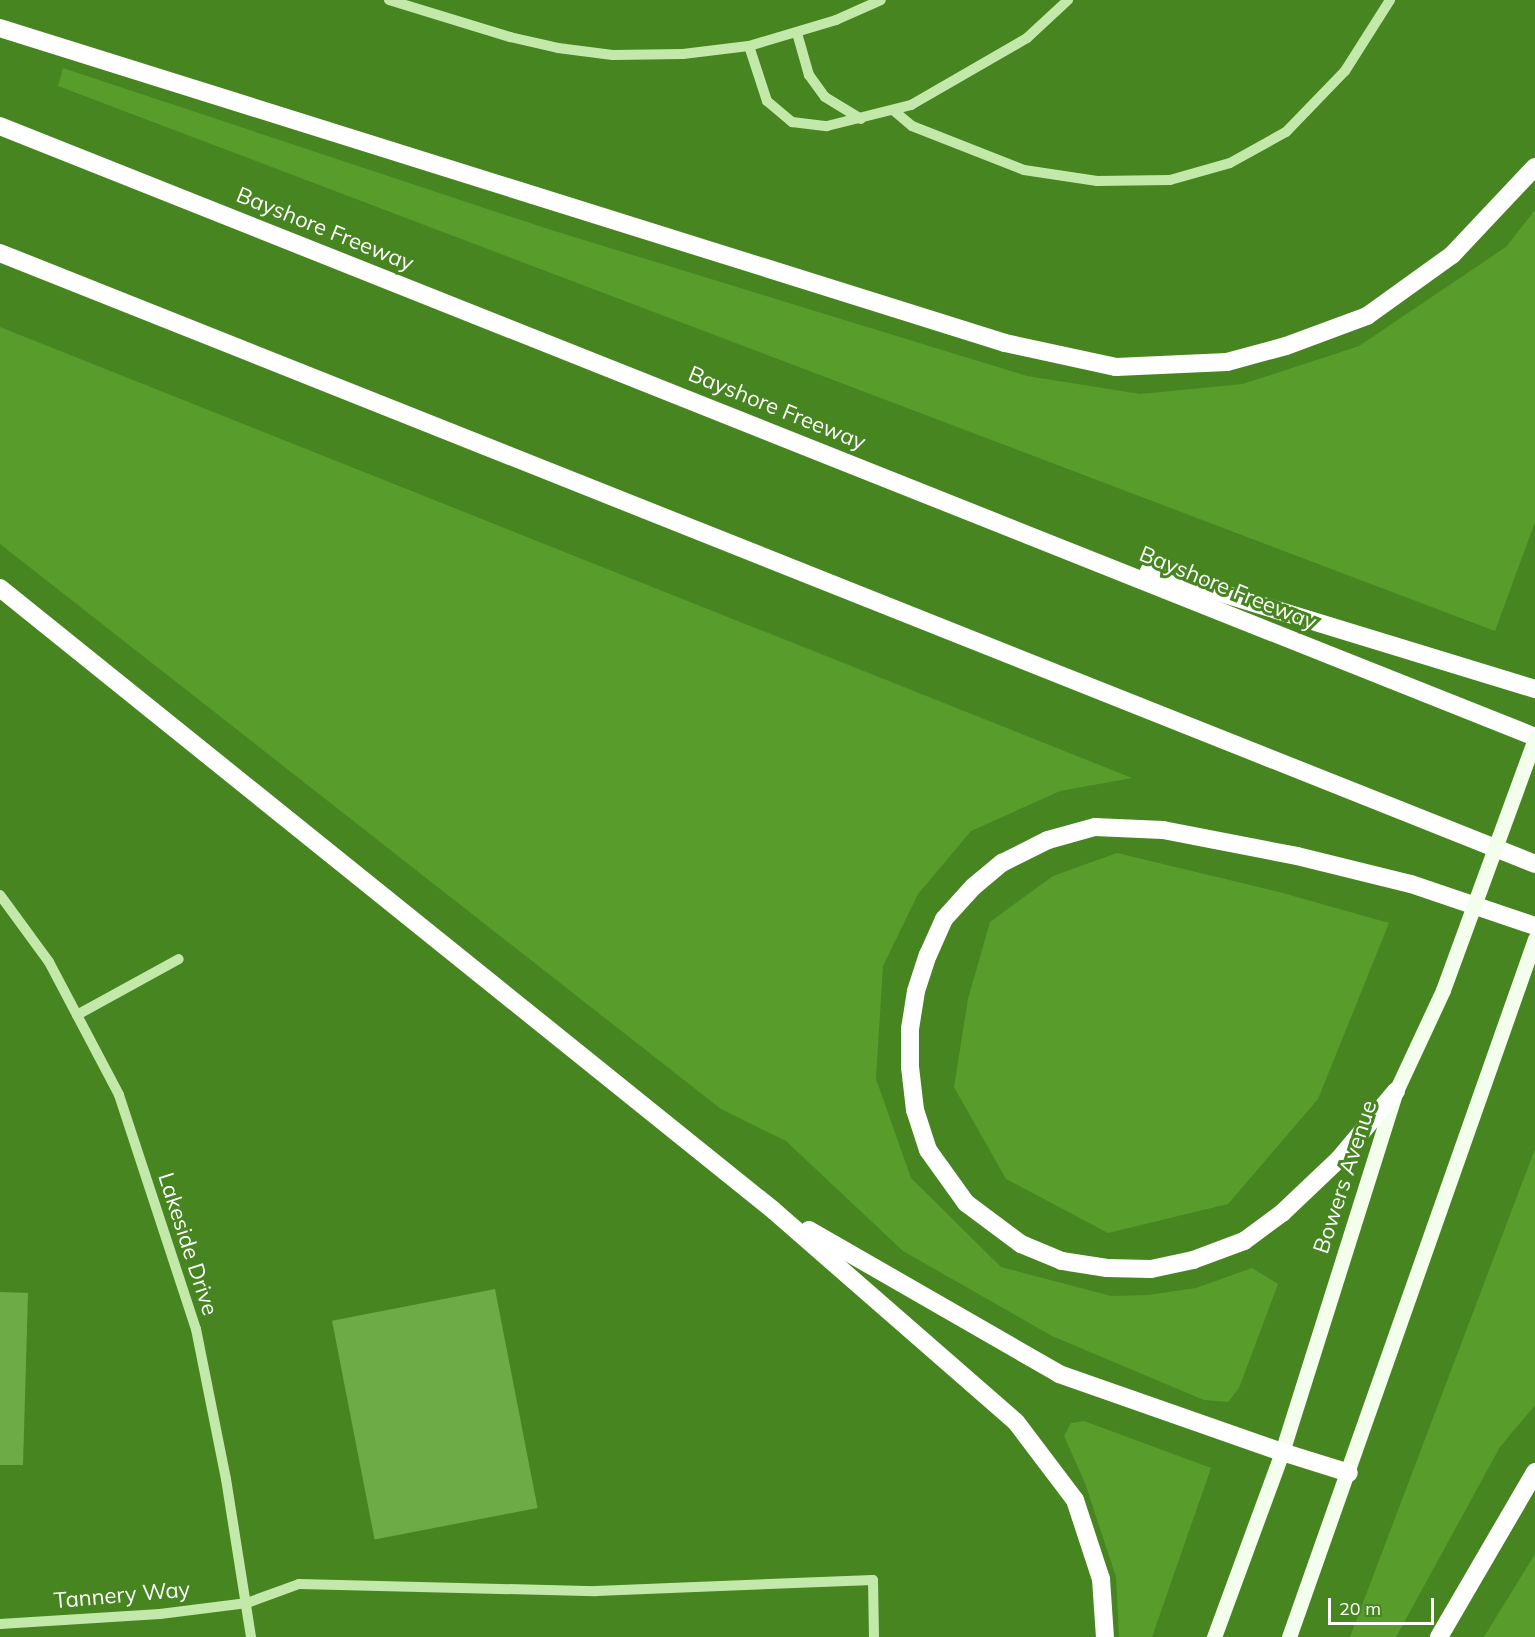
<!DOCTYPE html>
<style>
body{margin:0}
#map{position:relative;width:1535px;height:1637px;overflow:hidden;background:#478521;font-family:Mulish,sans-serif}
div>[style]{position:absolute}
.green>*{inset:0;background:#589d2b}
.building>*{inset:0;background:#6dab46;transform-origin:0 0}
.minor>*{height:10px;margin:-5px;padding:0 5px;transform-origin:5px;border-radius:5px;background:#c3e9aa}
.major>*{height:15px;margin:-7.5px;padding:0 7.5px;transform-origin:7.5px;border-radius:7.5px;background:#f3feed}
.highway>*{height:18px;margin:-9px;padding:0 9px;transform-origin:9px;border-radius:9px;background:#fff}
.major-bridge>*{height:15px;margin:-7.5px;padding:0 7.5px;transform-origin:7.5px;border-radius:7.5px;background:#f3feed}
span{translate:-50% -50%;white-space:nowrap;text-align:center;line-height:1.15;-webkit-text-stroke:6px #478521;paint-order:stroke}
.street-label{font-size:22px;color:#fff}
.scale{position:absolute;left:1328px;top:1598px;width:106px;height:27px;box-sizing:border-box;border:3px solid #fff;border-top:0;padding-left:8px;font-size:18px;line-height:21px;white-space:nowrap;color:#fff;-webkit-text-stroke:4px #478521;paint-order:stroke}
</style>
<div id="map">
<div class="green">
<div style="clip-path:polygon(63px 68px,548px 229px,1027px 376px,1140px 394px,1243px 384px,1359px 346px,1506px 247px,1535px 210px,1535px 522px,1495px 631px,58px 86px)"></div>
<div style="clip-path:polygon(0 327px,1132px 778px,1060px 791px,971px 831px,918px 894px,883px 966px,876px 1079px,911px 1178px,1001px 1267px,1111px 1296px,1148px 1295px,1196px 1288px,1252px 1268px,1278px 1284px,1239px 1388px,1228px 1402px,1204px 1400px,1052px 1336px,903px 1251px,786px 1141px,721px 1109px,0 544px)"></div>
<div style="clip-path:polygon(1117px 853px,1279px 892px,1389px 923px,1318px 1099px,1228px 1204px,1108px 1233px,1006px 1179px,954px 1087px,968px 999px,990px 922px,1053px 876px)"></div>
<div style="clip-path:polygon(1535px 1149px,1535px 1405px,1500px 1447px,1396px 1637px,1350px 1637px)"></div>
<div style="clip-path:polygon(1084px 1421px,1211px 1468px,1152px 1637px,1119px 1637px,1116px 1577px,1085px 1483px,1064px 1436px,1071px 1423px)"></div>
<div style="clip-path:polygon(1535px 1554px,1535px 1637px,1484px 1637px)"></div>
</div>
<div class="building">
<div style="left:495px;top:1289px;width:223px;height:166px;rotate:79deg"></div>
<div style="clip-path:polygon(0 1292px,28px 1293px,23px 1465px,0 1465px)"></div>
</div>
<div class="minor">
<div style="left:389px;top:0;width:127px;rotate:17deg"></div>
<div style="left:510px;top:37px;width:49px;rotate:12.9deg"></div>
<div style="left:558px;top:48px;width:55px;rotate:7.3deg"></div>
<div style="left:613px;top:55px;width:70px;rotate:-0.8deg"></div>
<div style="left:683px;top:54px;width:66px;rotate:-6.9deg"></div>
<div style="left:749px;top:46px;width:91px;rotate:-16.6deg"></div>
<div style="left:836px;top:20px;width:49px;rotate:-24deg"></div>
<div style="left:797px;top:33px;width:44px;rotate:74.1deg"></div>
<div style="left:809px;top:75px;width:27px;rotate:54deg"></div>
<div style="left:825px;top:97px;width:42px;rotate:31.4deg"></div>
<div style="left:749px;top:46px;width:58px;rotate:71.9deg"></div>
<div style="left:767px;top:101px;width:33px;rotate:40deg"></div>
<div style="left:792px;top:122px;width:35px;rotate:7deg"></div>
<div style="left:827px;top:126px;width:87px;rotate:-14deg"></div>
<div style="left:911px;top:105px;width:134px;rotate:-30deg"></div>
<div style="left:1027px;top:38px;width:56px;rotate:-42.8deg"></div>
<div style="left:893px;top:110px;width:25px;rotate:40deg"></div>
<div style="left:912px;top:126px;width:120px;rotate:21.4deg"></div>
<div style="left:1024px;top:170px;width:74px;rotate:8.6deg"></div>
<div style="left:1097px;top:181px;width:73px;rotate:-0.8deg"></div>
<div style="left:1170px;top:180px;width:62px;rotate:-15.8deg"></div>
<div style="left:1230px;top:163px;width:64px;rotate:-29deg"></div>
<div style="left:1286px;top:132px;width:85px;rotate:-46deg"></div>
<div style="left:1345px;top:71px;width:84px;rotate:-57.6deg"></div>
<div style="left:0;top:895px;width:83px;rotate:53.8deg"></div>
<div style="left:49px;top:962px;width:150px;rotate:62.2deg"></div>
<div style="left:119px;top:1095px;width:246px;rotate:71.8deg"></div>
<div style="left:196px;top:1329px;width:153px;rotate:78.7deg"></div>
<div style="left:226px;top:1479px;width:160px;rotate:81deg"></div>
<div style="left:77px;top:1015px;width:116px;rotate:-28.8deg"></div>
<div style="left:0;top:1624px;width:160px;rotate:-3.6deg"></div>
<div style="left:160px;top:1614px;width:88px;rotate:-7.2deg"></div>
<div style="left:247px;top:1603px;width:55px;rotate:-20.1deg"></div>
<div style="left:299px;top:1584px;width:297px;rotate:1.4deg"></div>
<div style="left:596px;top:1591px;width:277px;rotate:-2.3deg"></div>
<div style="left:873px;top:1580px;width:57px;rotate:89deg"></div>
</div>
<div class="major">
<div style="left:1214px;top:1637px;width:197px;rotate:-69.8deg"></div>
<div style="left:1282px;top:1452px;width:379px;rotate:-72.5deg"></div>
<div style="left:1396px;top:1091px;width:111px;rotate:-65deg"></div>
<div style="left:1289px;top:1637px;width:740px;rotate:-70.59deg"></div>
</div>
<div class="highway">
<div style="left:0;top:28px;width:1053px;rotate:17.4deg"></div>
<div style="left:1005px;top:343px;width:114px;rotate:12.2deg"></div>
<div style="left:1116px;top:367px;width:111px;rotate:-2.6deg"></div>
<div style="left:1227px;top:362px;width:61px;rotate:-15.2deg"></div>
<div style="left:1286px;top:346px;width:86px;rotate:-20.3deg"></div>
<div style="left:1367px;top:316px;width:105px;rotate:-35.7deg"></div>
<div style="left:1452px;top:255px;width:121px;rotate:-46.7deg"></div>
<div style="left:0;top:126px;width:1652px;rotate:21.7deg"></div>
<div style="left:0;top:253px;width:1652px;rotate:21.7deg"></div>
<div style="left:1149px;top:571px;width:404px;rotate:17deg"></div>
<div style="left:0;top:588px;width:992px;rotate:38.82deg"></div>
<div style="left:773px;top:1210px;width:322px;rotate:41.1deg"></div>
<div style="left:1016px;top:1422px;width:98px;rotate:52.9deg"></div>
<div style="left:1075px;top:1500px;width:83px;rotate:71.8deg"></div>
<div style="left:1101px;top:1579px;width:58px;rotate:86.1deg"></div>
<div style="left:1396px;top:1091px;width:89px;rotate:130deg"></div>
<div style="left:1339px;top:1159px;width:79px;rotate:136.5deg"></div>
<div style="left:1282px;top:1213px;width:47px;rotate:143.6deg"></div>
<div style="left:1244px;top:1241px;width:54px;rotate:159.6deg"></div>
<div style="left:1193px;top:1260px;width:43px;rotate:167.9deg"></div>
<div style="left:1151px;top:1269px;width:44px;rotate:-178.7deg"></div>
<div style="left:1107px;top:1268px;width:46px;rotate:-171.2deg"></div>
<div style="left:1062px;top:1261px;width:44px;rotate:-157.5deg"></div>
<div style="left:1021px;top:1244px;width:69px;rotate:-143.3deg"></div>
<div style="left:966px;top:1203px;width:65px;rotate:-125.6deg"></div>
<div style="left:928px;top:1150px;width:42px;rotate:-108deg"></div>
<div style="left:915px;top:1110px;width:43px;rotate:-96.6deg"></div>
<div style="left:910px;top:1067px;width:38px;rotate:-90deg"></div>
<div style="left:910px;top:1029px;width:38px;rotate:-81deg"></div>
<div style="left:916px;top:991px;width:38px;rotate:-72deg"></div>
<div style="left:928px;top:955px;width:39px;rotate:-66deg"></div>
<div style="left:944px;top:919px;width:43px;rotate:-47.8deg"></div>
<div style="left:973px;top:887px;width:38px;rotate:-40deg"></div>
<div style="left:1002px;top:863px;width:51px;rotate:-26.6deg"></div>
<div style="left:1048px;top:840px;width:49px;rotate:-15.5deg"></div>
<div style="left:1095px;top:827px;width:68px;rotate:2.5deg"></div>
<div style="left:1163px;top:830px;width:136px;rotate:11deg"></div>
<div style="left:1297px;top:856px;width:117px;rotate:13.8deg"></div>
<div style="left:1411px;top:884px;width:131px;rotate:18.7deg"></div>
<div style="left:809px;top:1230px;width:289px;rotate:29.9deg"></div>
<div style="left:1059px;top:1374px;width:236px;rotate:19.3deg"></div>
<div style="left:1282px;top:1452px;width:70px;rotate:17.4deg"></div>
<div style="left:1439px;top:1637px;width:191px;rotate:-59.8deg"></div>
</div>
<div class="major-bridge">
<div style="left:1443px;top:990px;width:268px;rotate:-69.9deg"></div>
</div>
<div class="street-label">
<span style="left:325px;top:229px;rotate:22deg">Bayshore Freeway</span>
<span style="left:777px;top:408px;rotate:22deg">Bayshore Freeway</span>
<span style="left:1228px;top:588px;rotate:22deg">Bayshore Freeway</span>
<span style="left:1345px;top:1177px;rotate:-72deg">Bowers Avenue</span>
<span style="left:188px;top:1244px;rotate:72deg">Lakeside Drive</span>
<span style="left:122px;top:1595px;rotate:-5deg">Tannery Way</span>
</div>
<div class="scale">20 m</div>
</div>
